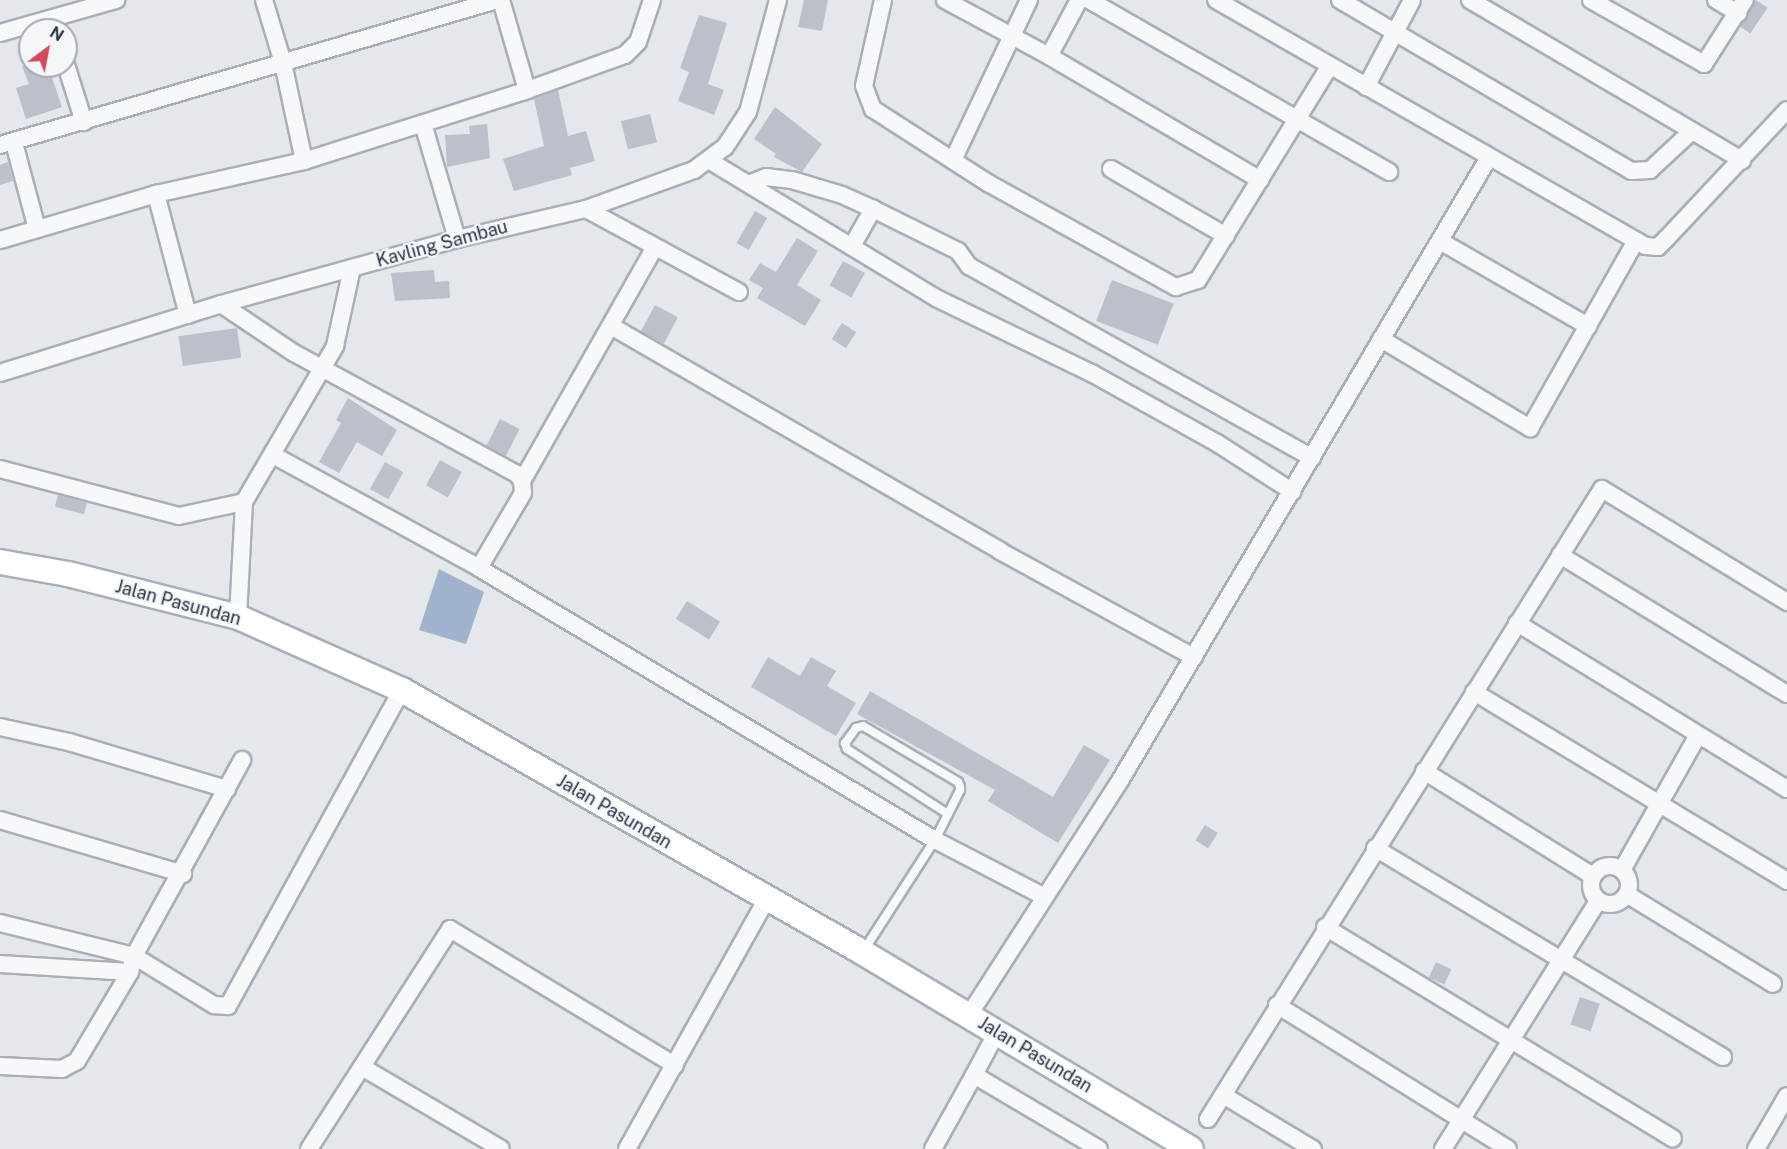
<!DOCTYPE html>
<style>
body{margin:0}
#map{position:relative;width:1787px;height:1149px;overflow:hidden;background:#e4e7ec;font-family:"Public Sans",sans-serif}
div>[style]{position:absolute}
.water>*{inset:0;background:#9fb4cc}
.building>*{inset:0;background:#bbc0ca;transform-origin:0 0}
.roads{filter:drop-shadow(2px 0 #a9aeb7) drop-shadow(-2px 0 #a9aeb7) drop-shadow(0 2px #a9aeb7) drop-shadow(0 -2px #a9aeb7)}
.lane>*{height:8px;margin:-4px;padding:0 4px;transform-origin:4px;border-radius:4px;background:#f7f8fa}
.street>*{height:16px;margin:-8px;padding:0 8px;transform-origin:8px;border-radius:8px;background:#f7f8fa}
.street>.ring{margin:-8px;padding:0;box-sizing:content-box;background:none;border:16px solid #f7f8fa;border-radius:50%}
.secondary>*{height:24px;margin:-12px;padding:0 12px;transform-origin:12px;border-radius:12px;background:#fff}
span{translate:-50% -50%;white-space:nowrap;text-align:center;line-height:1.15;-webkit-text-stroke:4.5px #f4f6f9;paint-order:stroke}
.street-label{font-size:18px;color:#2b3445}
.north{position:absolute;left:18px;top:18px;width:60px;height:60px;box-sizing:border-box;background:#f4f6f9;border:2px solid #a4a8b1;border-radius:50%;rotate:32deg;font-size:16px;font-weight:700;line-height:24px;text-align:center;color:#2b3445}
.north::after{content:'';display:block;margin:auto;width:21px;height:27px;background:#d1495b;clip-path:polygon(50% 0,100% 100%,50% 72%,0 100%)}
</style>
<div id="map">
<div class="water">
<div style="clip-path:polygon(439px 569px,484px 592px,466px 644px,419px 630px)"></div>
</div>
<div class="building">
<div style="clip-path:polygon(804px 0,828px 0,822px 31px,798px 27px)"></div>
<div style="left:1756px;top:0;width:14px;height:31px;rotate:34deg"></div>
<div style="clip-path:polygon(699px 15px,727px 23px,708px 84px,724px 90px,714px 115px,678px 101px,689px 72px,680px 68px)"></div>
<div style="clip-path:polygon(22px 66px,48px 66px,62px 107px,26px 119px,16px 88px,29px 84px)"></div>
<div style="clip-path:polygon(558px 90px,568px 136px,586px 131px,595px 161px,570px 168px,572px 175px,514px 191px,503px 159px,544px 146px,534px 99px)"></div>
<div style="clip-path:polygon(775px 107px,822px 144px,802px 172px,774px 157px,776px 154px,754px 139px)"></div>
<div style="left:650px;top:114px;width:29px;height:30px;rotate:76deg"></div>
<div style="clip-path:polygon(487px 124px,490px 158px,447px 167px,445px 135px,470px 134px,469px 126px)"></div>
<div style="clip-path:polygon(8px 162px,13px 181px,0 185px,0 165px)"></div>
<div style="left:755px;top:211px;width:14px;height:37px;rotate:30deg"></div>
<div style="clip-path:polygon(797px 238px,818px 251px,797px 285px,821px 300px,805px 326px,757px 298px,763px 288px,749px 280px,760px 263px,776px 272px)"></div>
<div style="left:843px;top:261px;width:25px;height:28px;rotate:29deg"></div>
<div style="clip-path:polygon(434px 270px,435px 282px,449px 281px,450px 298px,395px 301px,391px 273px)"></div>
<div style="left:1112px;top:280px;width:66px;height:44px;rotate:21deg"></div>
<div style="left:655px;top:305px;width:26px;height:30px;rotate:28deg"></div>
<div style="left:842px;top:323px;width:17px;height:19px;rotate:33deg"></div>
<div style="left:237px;top:328px;width:30px;height:59px;rotate:82deg"></div>
<div style="clip-path:polygon(348px 398px,397px 430px,382px 456px,357px 442px,339px 473px,319px 462px,341px 423px,336px 420px)"></div>
<div style="left:500px;top:419px;width:22px;height:30px;rotate:27deg"></div>
<div style="left:440px;top:460px;width:25px;height:29px;rotate:29deg"></div>
<div style="left:385px;top:462px;width:21px;height:31px;rotate:29deg"></div>
<div style="left:58px;top:495px;width:30px;height:12px;rotate:15deg"></div>
<div style="left:687px;top:601px;width:39px;height:21px;rotate:32deg"></div>
<div style="clip-path:polygon(768px 657px,800px 676px,811px 657px,836px 671px,827px 686px,856px 703px,836px 736px,751px 687px)"></div>
<div style="clip-path:polygon(870px 691px,1053px 797px,1084px 745px,1110px 760px,1058px 843px,988px 801px,995px 790px,857px 714px)"></div>
<div style="left:1205px;top:825px;width:15px;height:18px;rotate:32deg"></div>
<div style="left:1436px;top:962px;width:17px;height:17px;rotate:25deg"></div>
<div style="left:1580px;top:997px;width:21px;height:29px;rotate:19deg"></div>
</div>
<div class="roads">
<div class="lane">
<div style="left:864px;top:950px;width:131px;rotate:-57.2deg"></div>
<div style="left:935px;top:840px;width:56px;rotate:-63.4deg"></div>
<div style="left:960px;top:790px;width:3px;rotate:-90deg"></div>
<div style="left:960px;top:787px;width:5px;rotate:-112deg"></div>
<div style="left:958px;top:782px;width:110px;rotate:-149.5deg"></div>
<div style="left:863px;top:726px;width:7px;rotate:164deg"></div>
<div style="left:856px;top:728px;width:19px;rotate:126deg"></div>
<div style="left:845px;top:743px;width:6px;rotate:72deg"></div>
<div style="left:847px;top:749px;width:120px;rotate:32.8deg"></div>
</div>
<div class="street">
<div style="left:264px;top:0;width:66px;rotate:73.2deg"></div>
<div style="left:283px;top:63px;width:100px;rotate:77.9deg"></div>
<div style="left:501px;top:0;width:94px;rotate:73.9deg"></div>
<div style="left:883px;top:0;width:88px;rotate:102.5deg"></div>
<div style="left:864px;top:86px;width:25px;rotate:69deg"></div>
<div style="left:873px;top:109px;width:137px;rotate:32.8deg"></div>
<div style="left:988px;top:183px;width:215px;rotate:29deg"></div>
<div style="left:1176px;top:287px;width:23px;rotate:-18deg"></div>
<div style="left:1198px;top:280px;width:250px;rotate:-58.4deg"></div>
<div style="left:945px;top:0;width:118px;rotate:28.3deg"></div>
<div style="left:1049px;top:56px;width:245px;rotate:30.4deg"></div>
<div style="left:1089px;top:0;width:346px;rotate:29.8deg"></div>
<div style="left:1216px;top:0;width:495px;rotate:29.8deg"></div>
<div style="left:1646px;top:246px;width:12px;rotate:5deg"></div>
<div style="left:1658px;top:247px;width:11px;rotate:-45deg"></div>
<div style="left:1666px;top:239px;width:177px;rotate:-46.8deg"></div>
<div style="left:1340px;top:0;width:338px;rotate:30.4deg"></div>
<div style="left:1632px;top:171px;width:18px;rotate:-3deg"></div>
<div style="left:1650px;top:170px;width:56px;rotate:-42.8deg"></div>
<div style="left:1470px;top:0;width:316px;rotate:30.5deg"></div>
<div style="left:1591px;top:0;width:130px;rotate:29.5deg"></div>
<div style="left:1704px;top:64px;width:76px;rotate:-57.4deg"></div>
<div style="left:1716px;top:0;width:26px;rotate:31deg"></div>
<div style="left:0;top:33px;width:121px;rotate:-15.9deg"></div>
<div style="left:1049px;top:56px;width:64px;rotate:-61.8deg"></div>
<div style="left:66px;top:65px;width:60px;rotate:72.5deg"></div>
<div style="left:1366px;top:87px;width:98px;rotate:-62.1deg"></div>
<div style="left:423px;top:124px;width:120px;rotate:73.5deg"></div>
<div style="left:14px;top:143px;width:89px;rotate:75deg"></div>
<div style="left:0;top:145px;width:518px;rotate:-16.26deg"></div>
<div style="left:953px;top:160px;width:177px;rotate:-64.6deg"></div>
<div style="left:710px;top:161px;width:264px;rotate:31.2deg"></div>
<div style="left:936px;top:298px;width:174px;rotate:25.8deg"></div>
<div style="left:1093px;top:374px;width:142px;rotate:29.1deg"></div>
<div style="left:1217px;top:443px;width:90px;rotate:32.8deg"></div>
<div style="left:1111px;top:169px;width:133px;rotate:30.2deg"></div>
<div style="left:749px;top:184px;width:18px;rotate:-22deg"></div>
<div style="left:766px;top:177px;width:26px;rotate:7deg"></div>
<div style="left:792px;top:180px;width:52px;rotate:16.7deg"></div>
<div style="left:842px;top:195px;width:34px;rotate:24deg"></div>
<div style="left:873px;top:209px;width:95px;rotate:26.3deg"></div>
<div style="left:958px;top:251px;width:19px;rotate:54deg"></div>
<div style="left:969px;top:266px;width:393px;rotate:29.2deg"></div>
<div style="left:156px;top:194px;width:125px;rotate:75.2deg"></div>
<div style="left:586px;top:209px;width:174px;rotate:28.5deg"></div>
<div style="left:0;top:240px;width:163px;rotate:-16.4deg"></div>
<div style="left:156px;top:194px;width:152px;rotate:-12.6deg"></div>
<div style="left:304px;top:161px;width:229px;rotate:-17.6deg"></div>
<div style="left:522px;top:92px;width:109px;rotate:-19.8deg"></div>
<div style="left:625px;top:55px;width:18px;rotate:-45deg"></div>
<div style="left:638px;top:42px;width:44px;rotate:-71.6deg"></div>
<div style="left:1440px;top:241px;width:171px;rotate:29.9deg"></div>
<div style="left:852px;top:246px;width:43px;rotate:-60.4deg"></div>
<div style="left:221px;top:304px;width:88px;rotate:33.9deg"></div>
<div style="left:294px;top:353px;width:254px;rotate:28.5deg"></div>
<div style="left:517px;top:474px;width:9px;rotate:54deg"></div>
<div style="left:522px;top:481px;width:12px;rotate:85deg"></div>
<div style="left:523px;top:493px;width:87px;rotate:120.4deg"></div>
<div style="left:611px;top:326px;width:449px;rotate:30deg"></div>
<div style="left:1000px;top:551px;width:221px;rotate:28.7deg"></div>
<div style="left:1381px;top:339px;width:174px;rotate:30.9deg"></div>
<div style="left:1530px;top:428px;width:215px;rotate:-60.5deg"></div>
<div style="left:0;top:373px;width:232px;rotate:-17.3deg"></div>
<div style="left:221px;top:304px;width:245px;rotate:-15.4deg"></div>
<div style="left:457px;top:239px;width:132px;rotate:-13.1deg"></div>
<div style="left:586px;top:209px;width:115px;rotate:-19.9deg"></div>
<div style="left:694px;top:170px;width:39px;rotate:-37deg"></div>
<div style="left:725px;top:147px;width:42px;rotate:-56.7deg"></div>
<div style="left:748px;top:112px;width:116px;rotate:-75deg"></div>
<div style="left:273px;top:455px;width:235px;rotate:28.7deg"></div>
<div style="left:479px;top:568px;width:531px;rotate:30.82deg"></div>
<div style="left:935px;top:840px;width:122px;rotate:27.4deg"></div>
<div style="left:0;top:469px;width:185px;rotate:14.7deg"></div>
<div style="left:179px;top:516px;width:66px;rotate:-12.2deg"></div>
<div style="left:522px;top:481px;width:267px;rotate:-60.4deg"></div>
<div style="left:1560px;top:555px;width:266px;rotate:31.5deg"></div>
<div style="left:238px;top:617px;width:115px;rotate:-87deg"></div>
<div style="left:244px;top:502px;width:181px;rotate:-59.7deg"></div>
<div style="left:335px;top:346px;width:80px;rotate:-77.7deg"></div>
<div style="left:1517px;top:623px;width:317px;rotate:31.6deg"></div>
<div style="left:1474px;top:692px;width:366px;rotate:31.1deg"></div>
<div style="left:0;top:727px;width:71px;rotate:12.3deg"></div>
<div style="left:69px;top:742px;width:165px;rotate:16.6deg"></div>
<div style="left:1424px;top:771px;width:199px;rotate:31.9deg"></div>
<div style="left:0;top:820px;width:191px;rotate:16.4deg"></div>
<div style="left:1375px;top:848px;width:406px;rotate:31deg"></div>
<div class="ring" style="left:1591px;top:866px;width:22px;height:22px"></div>
<div style="left:1622px;top:870px;width:155px;rotate:-60.6deg"></div>
<div style="left:1628px;top:895px;width:170px;rotate:31.5deg"></div>
<div style="left:0;top:923px;width:138px;rotate:13.8deg"></div>
<div style="left:134px;top:956px;width:94px;rotate:31.5deg"></div>
<div style="left:214px;top:1005px;width:14px;rotate:4deg"></div>
<div style="left:228px;top:1006px;width:361px;rotate:-61.2deg"></div>
<div style="left:1325px;top:927px;width:407px;rotate:31.3deg"></div>
<div style="left:0;top:964px;width:130px;rotate:3.5deg"></div>
<div style="left:1277px;top:1005px;width:272px;rotate:31.9deg"></div>
<div style="left:969px;top:1015px;width:281px;rotate:-57.2deg"></div>
<div style="left:1121px;top:779px;width:720px;rotate:-59.38deg"></div>
<div style="left:0;top:1066px;width:62px;rotate:2.8deg"></div>
<div style="left:62px;top:1069px;width:17px;rotate:-28deg"></div>
<div style="left:77px;top:1061px;width:104px;rotate:-59.2deg"></div>
<div style="left:130px;top:972px;width:16px;rotate:-76deg"></div>
<div style="left:134px;top:956px;width:224px;rotate:-61.1deg"></div>
<div style="left:362px;top:1067px;width:161px;rotate:30.5deg"></div>
<div style="left:974px;top:1075px;width:49px;rotate:-61.9deg"></div>
<div style="left:1223px;top:1095px;width:105px;rotate:31deg"></div>
<div style="left:1208px;top:1119px;width:743px;rotate:-57.98deg"></div>
<div style="left:1602px;top:489px;width:217px;rotate:31.4deg"></div>
<div style="left:309px;top:1149px;width:261px;rotate:-57.3deg"></div>
<div style="left:450px;top:929px;width:263px;rotate:31.2deg"></div>
<div style="left:627px;top:1149px;width:287px;rotate:-60.8deg"></div>
<div style="left:933px;top:1149px;width:85px;rotate:-61deg"></div>
<div style="left:974px;top:1075px;width:145px;rotate:30.6deg"></div>
<div style="left:1443px;top:1149px;width:292px;rotate:-58deg"></div>
<div style="left:1756px;top:1149px;width:61px;rotate:-59.7deg"></div>
</div>
<div class="secondary">
<div style="left:0;top:562px;width:69px;rotate:10deg"></div>
<div style="left:68px;top:574px;width:175px;rotate:14.2deg"></div>
<div style="left:238px;top:617px;width:180px;rotate:24deg"></div>
<div style="left:402px;top:690px;width:529px;rotate:29.66deg"></div>
<div style="left:862px;top:952px;width:383px;rotate:30.9deg"></div>
</div>
</div>
<div class="street-label">
<span style="left:442px;top:244px;rotate:-15deg">Kavling Sambau</span>
<span style="left:178px;top:603px;rotate:15deg">Jalan Pasundan</span>
<span style="left:614px;top:812px;rotate:30deg">Jalan Pasundan</span>
<span style="left:1035px;top:1055px;rotate:31deg">Jalan Pasundan</span>
</div>
<div class="north">N</div>
</div>
